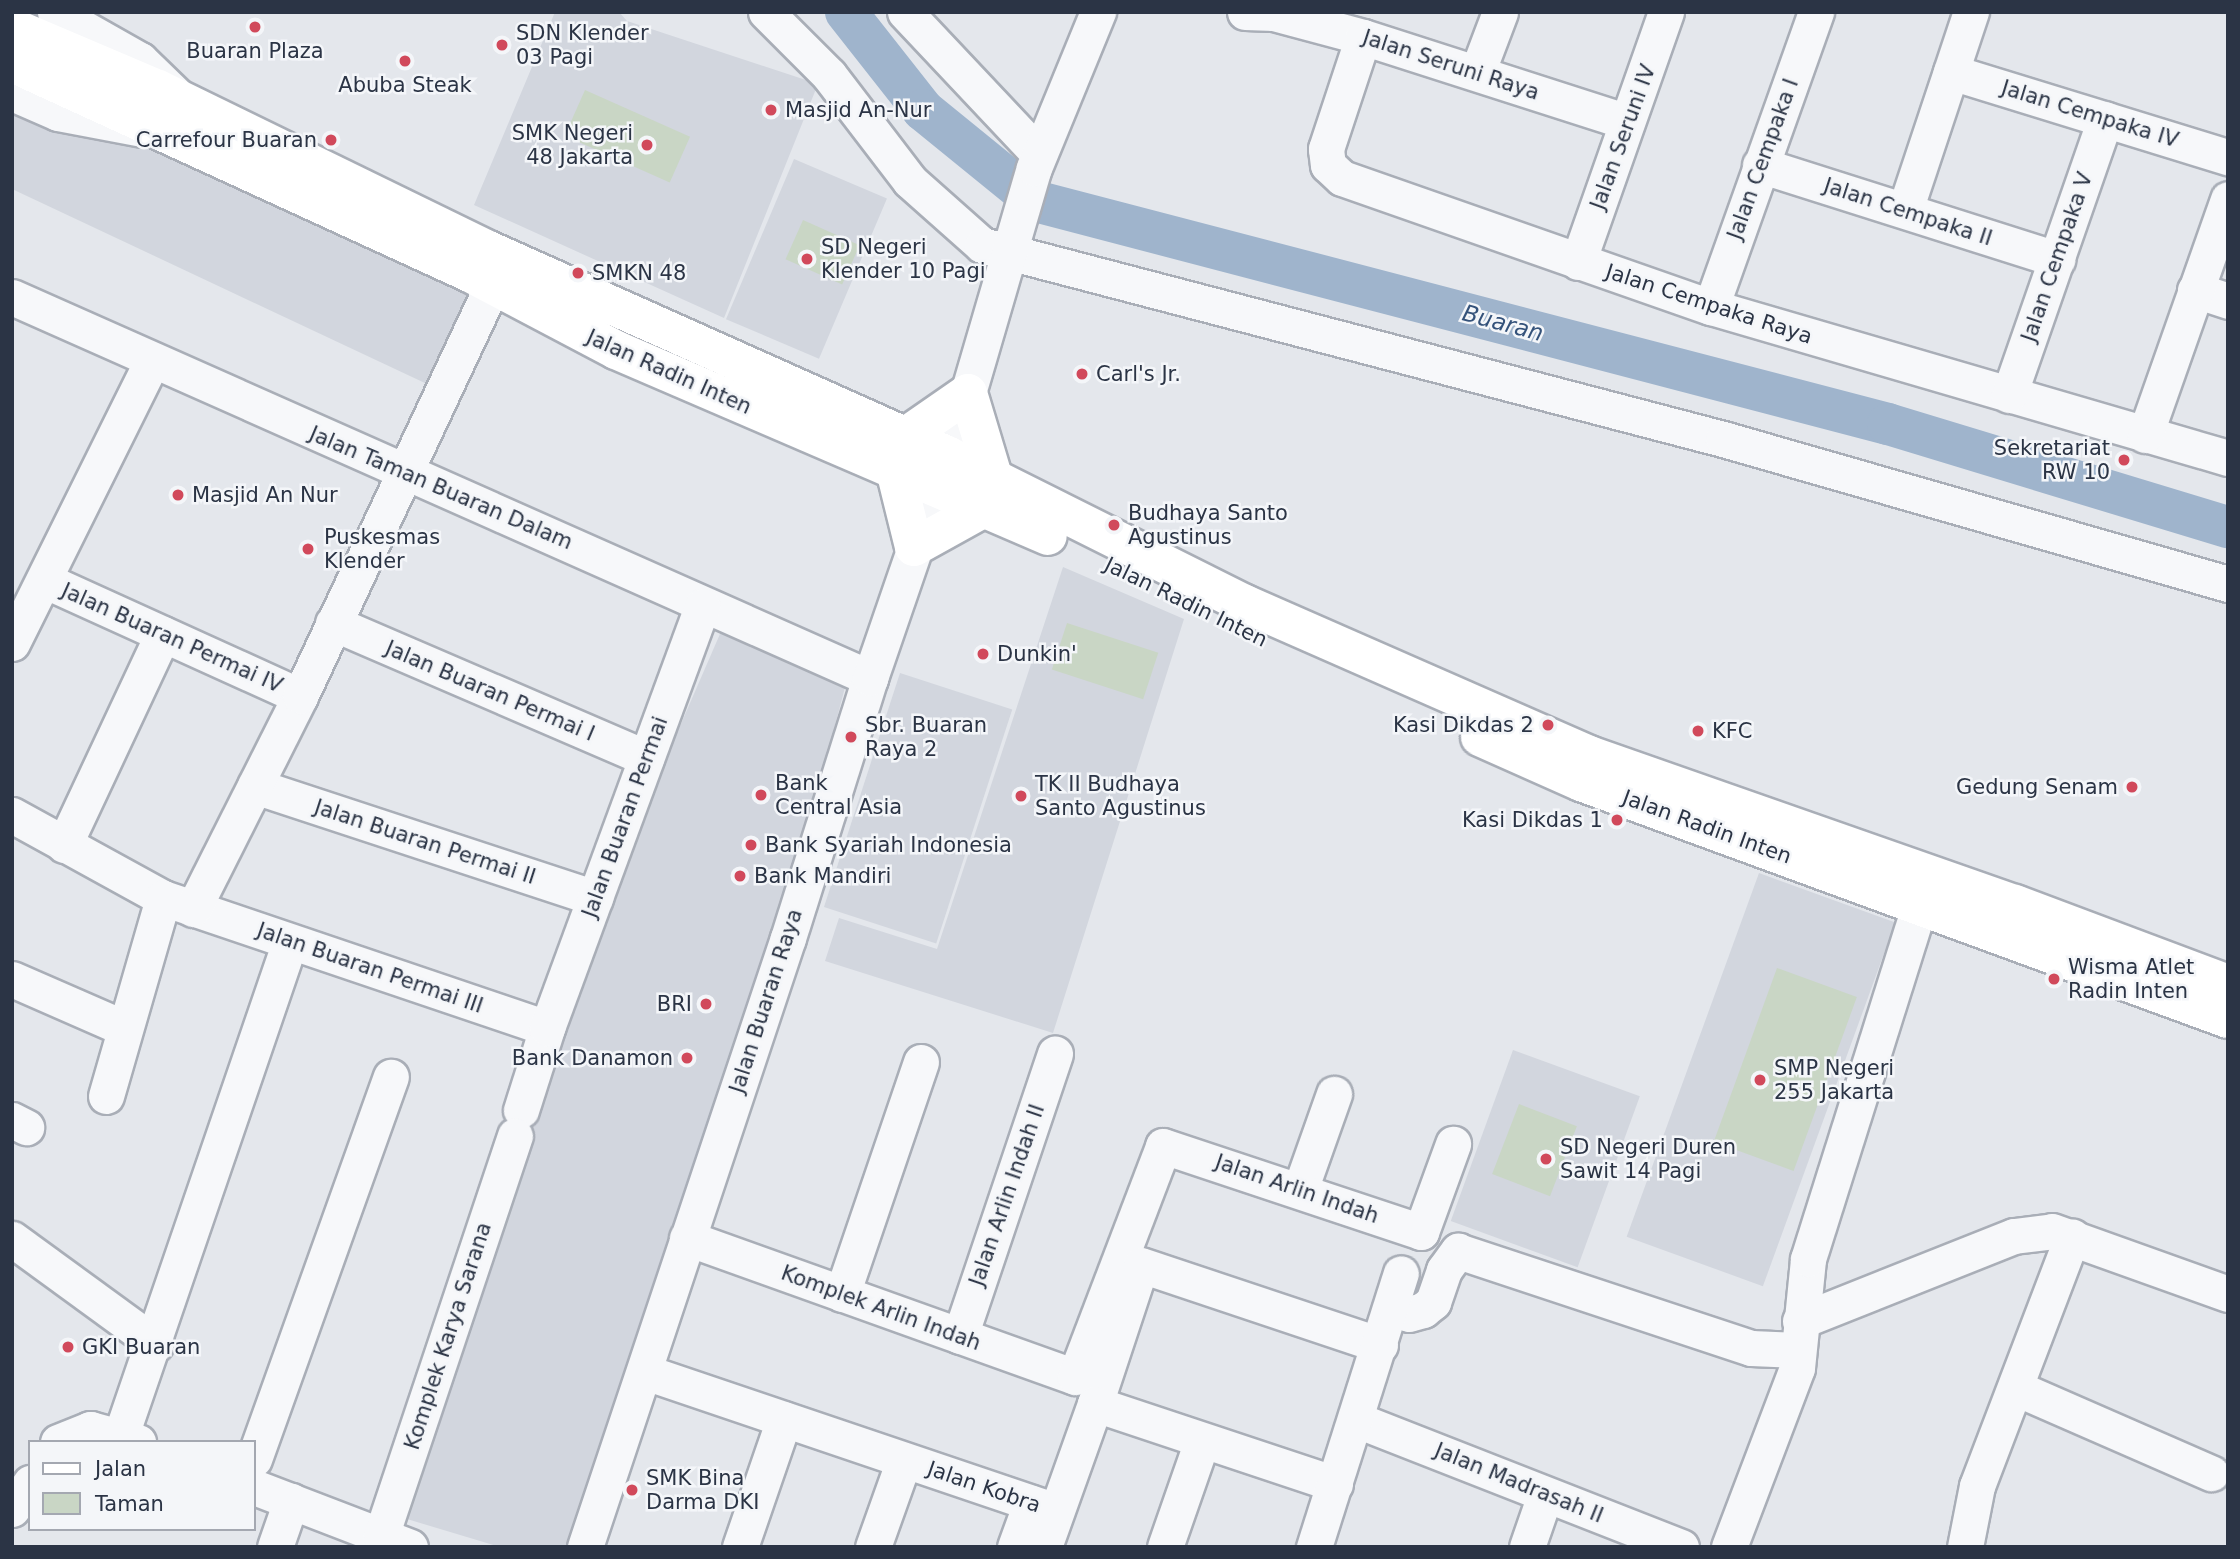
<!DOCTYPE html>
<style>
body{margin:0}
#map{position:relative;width:2240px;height:1559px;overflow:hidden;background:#e4e7ec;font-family:"DejaVu Sans",sans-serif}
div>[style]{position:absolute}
.built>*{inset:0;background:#d2d6de;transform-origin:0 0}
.green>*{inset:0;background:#c9d6c5;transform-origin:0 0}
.river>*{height:42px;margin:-21px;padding:0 21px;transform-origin:21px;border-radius:21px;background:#9fb4cc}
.roads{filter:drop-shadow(2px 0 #a9aeb7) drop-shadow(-2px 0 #a9aeb7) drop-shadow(0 2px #a9aeb7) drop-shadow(0 -2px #a9aeb7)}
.minor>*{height:35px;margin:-17.5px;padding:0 17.5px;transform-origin:17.5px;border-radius:17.5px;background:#f7f8fa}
.major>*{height:38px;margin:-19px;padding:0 19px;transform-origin:19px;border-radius:19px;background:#fff}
.dots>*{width:19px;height:19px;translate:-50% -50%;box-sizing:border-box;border:4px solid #f4f6f9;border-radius:50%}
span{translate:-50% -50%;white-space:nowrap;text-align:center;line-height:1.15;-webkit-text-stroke:5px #f4f6f9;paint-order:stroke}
.poi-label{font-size:21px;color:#2b3445}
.left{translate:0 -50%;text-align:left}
.right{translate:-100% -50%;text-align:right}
.street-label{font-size:21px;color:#2b3445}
.water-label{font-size:23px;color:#34527a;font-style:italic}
.frame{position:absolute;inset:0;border:14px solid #2b3445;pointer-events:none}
.legend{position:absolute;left:28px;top:1440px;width:228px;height:91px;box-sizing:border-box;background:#f4f6f9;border:2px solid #a4a8b1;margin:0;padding:9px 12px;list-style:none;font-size:21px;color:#2b3445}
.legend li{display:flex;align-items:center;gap:14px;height:35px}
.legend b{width:35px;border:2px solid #a4a8b1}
</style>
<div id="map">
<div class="built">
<div style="clip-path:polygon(555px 12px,619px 12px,627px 21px,818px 84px,724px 318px,474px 205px)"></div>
<div style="clip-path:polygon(12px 108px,206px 153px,477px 278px,427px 384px,12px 189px)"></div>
<div style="left:794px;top:159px;width:101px;height:174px;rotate:23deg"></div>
<div style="clip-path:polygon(1063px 567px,1184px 619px,1053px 1033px,825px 961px,839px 918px,937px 949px)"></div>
<div style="clip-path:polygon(723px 627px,848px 676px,745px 1067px,570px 1547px,500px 1547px,397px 1516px,556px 1012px)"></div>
<div style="left:900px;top:673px;width:118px;height:246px;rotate:18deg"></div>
<div style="left:1759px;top:873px;width:145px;height:387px;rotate:20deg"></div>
<div style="left:1513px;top:1050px;width:135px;height:182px;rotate:20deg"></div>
</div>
<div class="green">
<div style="left:585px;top:90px;width:115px;height:50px;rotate:24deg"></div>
<div style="left:803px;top:220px;width:62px;height:43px;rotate:24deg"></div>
<div style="left:1067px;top:623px;width:96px;height:49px;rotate:18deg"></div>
<div style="left:1777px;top:968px;width:85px;height:185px;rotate:20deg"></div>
<div style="left:1519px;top:1104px;width:62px;height:75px;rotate:21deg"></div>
</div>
<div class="river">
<div style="left:846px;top:12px;width:125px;rotate:51.8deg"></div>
<div style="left:923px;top:110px;width:144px;rotate:39.1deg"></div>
<div style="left:1035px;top:201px;width:882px;rotate:14.65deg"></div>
<div style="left:1888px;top:424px;width:355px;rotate:16.9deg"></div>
</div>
<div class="roads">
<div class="minor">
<div style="left:55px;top:12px;width:98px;rotate:29.5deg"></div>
<div style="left:140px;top:60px;width:49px;rotate:44.2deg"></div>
<div style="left:766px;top:12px;width:89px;rotate:45deg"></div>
<div style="left:829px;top:75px;width:133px;rotate:52.6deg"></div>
<div style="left:910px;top:181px;width:96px;rotate:41.6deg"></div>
<div style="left:982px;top:245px;width:766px;rotate:14.67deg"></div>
<div style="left:1723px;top:439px;width:525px;rotate:16.02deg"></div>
<div style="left:905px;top:12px;width:195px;rotate:46.7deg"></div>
<div style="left:1245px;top:12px;width:29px;rotate:2deg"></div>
<div style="left:1274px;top:13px;width:92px;rotate:15.1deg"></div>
<div style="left:1363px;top:37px;width:277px;rotate:17.8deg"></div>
<div style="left:1363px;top:37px;width:118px;rotate:108.3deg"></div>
<div style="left:1326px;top:149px;width:16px;rotate:83deg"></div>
<div style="left:1328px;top:165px;width:19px;rotate:43deg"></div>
<div style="left:1342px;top:178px;width:391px;rotate:19.3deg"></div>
<div style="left:1711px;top:307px;width:539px;rotate:16.28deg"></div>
<div style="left:1951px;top:72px;width:290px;rotate:17.1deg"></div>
<div style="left:1477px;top:73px;width:65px;rotate:-69.3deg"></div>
<div style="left:12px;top:93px;width:50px;rotate:23.5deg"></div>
<div style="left:58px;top:113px;width:86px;rotate:10.7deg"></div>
<div style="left:1760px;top:165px;width:312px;rotate:17.6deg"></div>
<div style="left:1905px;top:210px;width:209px;rotate:-71.6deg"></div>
<div style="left:1578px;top:262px;width:265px;rotate:-70.6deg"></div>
<div style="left:2195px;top:290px;width:35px;rotate:18deg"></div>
<div style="left:12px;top:297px;width:939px;rotate:23.94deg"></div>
<div style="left:1711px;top:307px;width:313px;rotate:-70.4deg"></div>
<div style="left:2009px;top:395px;width:292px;rotate:-70.8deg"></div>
<div style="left:2145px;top:435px;width:250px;rotate:-70.6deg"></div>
<div style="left:44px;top:580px;width:281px;rotate:24.4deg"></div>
<div style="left:333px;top:623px;width:341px;rotate:23.3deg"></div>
<div style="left:12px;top:643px;width:315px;rotate:-63.6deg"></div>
<div style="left:255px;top:786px;width:358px;rotate:18.2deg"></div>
<div style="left:12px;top:815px;width:172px;rotate:28.8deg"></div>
<div style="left:163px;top:898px;width:405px;rotate:18.7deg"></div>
<div style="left:64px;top:845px;width:233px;rotate:-64.9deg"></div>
<div style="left:193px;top:909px;width:238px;rotate:-63.3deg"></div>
<div style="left:300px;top:696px;width:483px;rotate:-64.9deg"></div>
<div style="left:12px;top:979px;width:122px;rotate:23.6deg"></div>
<div style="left:106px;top:1096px;width:206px;rotate:-73.9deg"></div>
<div style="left:521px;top:1110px;width:86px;rotate:-72.4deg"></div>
<div style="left:547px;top:1028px;width:450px;rotate:-69.8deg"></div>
<div style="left:12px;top:1120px;width:16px;rotate:27deg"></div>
<div style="left:1300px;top:1190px;width:102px;rotate:-70.5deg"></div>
<div style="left:687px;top:1238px;width:412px;rotate:19.7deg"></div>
<div style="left:1075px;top:1377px;width:247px;rotate:-69.1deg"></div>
<div style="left:1163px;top:1146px;width:272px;rotate:18.4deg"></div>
<div style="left:1421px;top:1232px;width:94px;rotate:-70deg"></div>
<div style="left:12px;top:1239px;width:178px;rotate:36.1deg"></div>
<div style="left:842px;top:1294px;width:245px;rotate:-71.2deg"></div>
<div style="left:1391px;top:1307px;width:19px;rotate:21deg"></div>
<div style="left:1409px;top:1314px;width:15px;rotate:-16deg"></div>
<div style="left:1423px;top:1310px;width:13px;rotate:-39deg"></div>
<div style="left:1433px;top:1302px;width:34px;rotate:-71deg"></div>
<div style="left:1444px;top:1270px;width:24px;rotate:-54deg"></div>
<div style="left:1458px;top:1251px;width:309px;rotate:18.3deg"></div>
<div style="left:1751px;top:1348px;width:47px;rotate:2.4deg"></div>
<div style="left:1800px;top:1321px;width:230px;rotate:-21.7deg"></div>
<div style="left:2014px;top:1236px;width:38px;rotate:-7deg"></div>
<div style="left:2052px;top:1231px;width:187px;rotate:19.7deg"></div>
<div style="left:960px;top:1336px;width:298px;rotate:-71.4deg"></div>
<div style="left:645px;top:1372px;width:434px;rotate:18.7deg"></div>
<div style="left:2016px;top:1388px;width:213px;rotate:23.6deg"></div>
<div style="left:1095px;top:1404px;width:146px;rotate:-71.7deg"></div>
<div style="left:1141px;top:1265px;width:252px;rotate:18.5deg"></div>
<div style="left:1357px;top:1420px;width:348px;rotate:21.4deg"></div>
<div style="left:121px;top:1435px;width:503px;rotate:-71.1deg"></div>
<div style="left:58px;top:1442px;width:35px;rotate:-22deg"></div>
<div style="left:90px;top:1429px;width:50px;rotate:15.2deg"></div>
<div style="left:254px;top:1459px;width:406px;rotate:-70.3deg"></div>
<div style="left:254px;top:1487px;width:167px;rotate:21deg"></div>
<div style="left:12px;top:1509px;width:32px;rotate:-55deg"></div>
<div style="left:381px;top:1536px;width:422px;rotate:-71.5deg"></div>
<div style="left:275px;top:1547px;width:49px;rotate:-70.8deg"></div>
<div style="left:585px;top:1547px;width:642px;rotate:-71.57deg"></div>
<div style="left:788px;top:938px;width:273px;rotate:-72.5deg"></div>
<div style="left:870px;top:678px;width:301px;rotate:-71deg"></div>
<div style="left:968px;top:393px;width:234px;rotate:-73.7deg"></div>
<div style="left:1034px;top:168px;width:169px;rotate:-67.7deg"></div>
<div style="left:740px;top:1547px;width:135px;rotate:-71deg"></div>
<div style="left:873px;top:1547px;width:92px;rotate:-70.4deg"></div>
<div style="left:1015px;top:1547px;width:47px;rotate:-70deg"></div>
<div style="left:1044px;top:1547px;width:152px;rotate:-70.4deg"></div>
<div style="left:1095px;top:1404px;width:253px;rotate:18.4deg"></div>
<div style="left:1165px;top:1547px;width:112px;rotate:-70.8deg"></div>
<div style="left:1314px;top:1547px;width:287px;rotate:-72.4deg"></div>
<div style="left:1527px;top:1547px;width:55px;rotate:-70.9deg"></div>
<div style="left:1729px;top:1547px;width:191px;rotate:-69.2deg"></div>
<div style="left:1797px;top:1368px;width:110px;rotate:-84.2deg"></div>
<div style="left:1808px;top:1259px;width:369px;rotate:-72.5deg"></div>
<div style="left:1965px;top:1547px;width:62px;rotate:-78.9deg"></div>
<div style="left:1977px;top:1486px;width:267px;rotate:-69.1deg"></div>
</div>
<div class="major">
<div style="left:12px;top:27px;width:159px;rotate:23deg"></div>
<div style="left:158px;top:89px;width:365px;rotate:26deg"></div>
<div style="left:486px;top:249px;width:505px;rotate:24.08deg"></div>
<div style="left:947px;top:455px;width:333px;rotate:26.6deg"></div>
<div style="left:1245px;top:604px;width:376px;rotate:23.7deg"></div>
<div style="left:1589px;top:755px;width:451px;rotate:19.3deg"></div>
<div style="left:2015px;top:904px;width:228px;rotate:20.6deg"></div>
<div style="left:12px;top:63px;width:506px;rotate:24.64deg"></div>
<div style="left:472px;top:274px;width:163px;rotate:27.8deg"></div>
<div style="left:616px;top:350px;width:470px;rotate:23.3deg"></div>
<div style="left:906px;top:436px;width:75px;rotate:-34.7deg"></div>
<div style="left:968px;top:393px;width:94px;rotate:73.3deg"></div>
<div style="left:895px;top:470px;width:79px;rotate:76.1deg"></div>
<div style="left:914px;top:547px;width:80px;rotate:-29.1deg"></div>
<div style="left:1480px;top:737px;width:111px;rotate:24deg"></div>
<div style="left:1581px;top:782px;width:689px;rotate:20.12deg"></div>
</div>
</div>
<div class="dots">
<div style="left:255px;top:27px;background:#d1495b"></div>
<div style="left:502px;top:45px;background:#d1495b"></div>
<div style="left:405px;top:61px;background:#d1495b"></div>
<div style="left:771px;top:110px;background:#d1495b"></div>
<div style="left:331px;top:140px;background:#d1495b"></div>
<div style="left:647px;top:145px;background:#d1495b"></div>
<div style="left:807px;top:259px;background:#d1495b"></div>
<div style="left:578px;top:273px;background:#d1495b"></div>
<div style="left:1082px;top:374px;background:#d1495b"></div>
<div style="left:2124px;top:460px;background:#d1495b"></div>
<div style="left:178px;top:495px;background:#d1495b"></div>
<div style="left:1114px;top:525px;background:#d1495b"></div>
<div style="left:308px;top:549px;background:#d1495b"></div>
<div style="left:983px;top:654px;background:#d1495b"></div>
<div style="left:1548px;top:725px;background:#d1495b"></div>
<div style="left:1698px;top:731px;background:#d1495b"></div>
<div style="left:851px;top:737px;background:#d1495b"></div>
<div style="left:2132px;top:787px;background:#d1495b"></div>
<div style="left:761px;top:795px;background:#d1495b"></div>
<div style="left:1021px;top:796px;background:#d1495b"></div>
<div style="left:1617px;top:820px;background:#d1495b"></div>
<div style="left:751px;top:845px;background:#d1495b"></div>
<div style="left:740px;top:876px;background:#d1495b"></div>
<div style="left:2054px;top:979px;background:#d1495b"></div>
<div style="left:706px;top:1004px;background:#d1495b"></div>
<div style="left:687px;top:1058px;background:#d1495b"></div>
<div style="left:1760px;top:1080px;background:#d1495b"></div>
<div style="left:1546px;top:1159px;background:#d1495b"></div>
<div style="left:68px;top:1347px;background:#d1495b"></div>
<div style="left:632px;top:1490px;background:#d1495b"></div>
</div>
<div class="poi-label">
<span class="left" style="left:516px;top:45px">SDN Klender<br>03 Pagi</span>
<span style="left:255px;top:51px">Buaran Plaza</span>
<span style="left:405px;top:85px">Abuba Steak</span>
<span class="left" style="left:785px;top:110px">Masjid An-Nur</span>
<span class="right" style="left:633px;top:145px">SMK Negeri<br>48 Jakarta</span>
<span class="right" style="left:317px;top:140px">Carrefour Buaran</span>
<span class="left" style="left:821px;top:259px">SD Negeri<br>Klender 10 Pagi</span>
<span class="left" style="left:592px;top:273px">SMKN 48</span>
<span class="left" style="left:1096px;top:374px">Carl's Jr.</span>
<span class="right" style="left:2110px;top:460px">Sekretariat<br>RW 10</span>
<span class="left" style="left:192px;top:495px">Masjid An Nur</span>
<span class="left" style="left:1128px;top:525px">Budhaya Santo<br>Agustinus</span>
<span class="left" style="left:324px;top:549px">Puskesmas<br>Klender</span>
<span class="left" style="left:997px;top:654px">Dunkin'</span>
<span class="left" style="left:865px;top:737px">Sbr. Buaran<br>Raya 2</span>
<span class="right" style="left:1534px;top:725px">Kasi Dikdas 2</span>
<span class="left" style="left:1712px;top:731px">KFC</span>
<span class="left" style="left:775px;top:795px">Bank<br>Central Asia</span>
<span class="left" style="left:1035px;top:796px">TK II Budhaya<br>Santo Agustinus</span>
<span class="right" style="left:2118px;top:787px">Gedung Senam</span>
<span class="right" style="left:1603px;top:820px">Kasi Dikdas 1</span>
<span class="left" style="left:765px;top:845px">Bank Syariah Indonesia</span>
<span class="left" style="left:754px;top:876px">Bank Mandiri</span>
<span class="left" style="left:2068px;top:979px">Wisma Atlet<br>Radin Inten</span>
<span class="right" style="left:692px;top:1004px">BRI</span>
<span class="right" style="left:673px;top:1058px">Bank Danamon</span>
<span class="left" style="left:1774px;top:1080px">SMP Negeri<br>255 Jakarta</span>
<span class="left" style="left:1560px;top:1159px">SD Negeri Duren<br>Sawit 14 Pagi</span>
<span class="left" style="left:82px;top:1347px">GKI Buaran</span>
<span class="left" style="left:646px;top:1490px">SMK Bina<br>Darma DKI</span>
</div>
<div class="street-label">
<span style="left:1451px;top:65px;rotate:18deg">Jalan Seruni Raya</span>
<span style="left:2090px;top:114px;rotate:17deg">Jalan Cempaka IV</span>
<span style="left:1623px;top:137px;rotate:-70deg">Jalan Seruni IV</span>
<span style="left:1763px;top:159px;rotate:-70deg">Jalan Cempaka I</span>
<span style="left:1908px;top:212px;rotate:18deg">Jalan Cempaka II</span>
<span style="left:2057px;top:257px;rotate:-71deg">Jalan Cempaka V</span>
<span style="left:1709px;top:304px;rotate:18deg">Jalan Cempaka Raya</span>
<span style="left:669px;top:372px;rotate:24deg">Jalan Radin Inten</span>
<span style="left:441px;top:488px;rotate:23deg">Jalan Taman Buaran Dalam</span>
<span style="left:1186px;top:602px;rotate:26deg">Jalan Radin Inten</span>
<span style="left:172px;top:638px;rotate:24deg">Jalan Buaran Permai IV</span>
<span style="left:490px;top:691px;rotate:23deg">Jalan Buaran Permai I</span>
<span style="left:625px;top:817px;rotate:-70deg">Jalan Buaran Permai</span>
<span style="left:1707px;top:827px;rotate:20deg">Jalan Radin Inten</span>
<span style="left:425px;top:842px;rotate:18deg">Jalan Buaran Permai II</span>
<span style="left:370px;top:968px;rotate:19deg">Jalan Buaran Permai III</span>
<span style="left:766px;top:1001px;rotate:-72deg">Jalan Buaran Raya</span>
<span style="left:1297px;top:1189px;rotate:19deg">Jalan Arlin Indah</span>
<span style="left:1007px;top:1195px;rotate:-71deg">Jalan Arlin Indah II</span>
<span style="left:881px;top:1308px;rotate:20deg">Komplek Arlin Indah</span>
<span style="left:448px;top:1336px;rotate:-72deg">Komplek Karya Sarana</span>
<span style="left:1519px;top:1483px;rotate:22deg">Jalan Madrasah II</span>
<span style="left:984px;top:1487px;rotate:19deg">Jalan Kobra</span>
</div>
<div class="water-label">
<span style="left:1503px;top:323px;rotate:15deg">Buaran</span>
</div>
<div class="frame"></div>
<ul class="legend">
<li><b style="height:9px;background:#fff"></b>Jalan</li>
<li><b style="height:19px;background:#c9d6c5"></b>Taman</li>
</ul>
</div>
